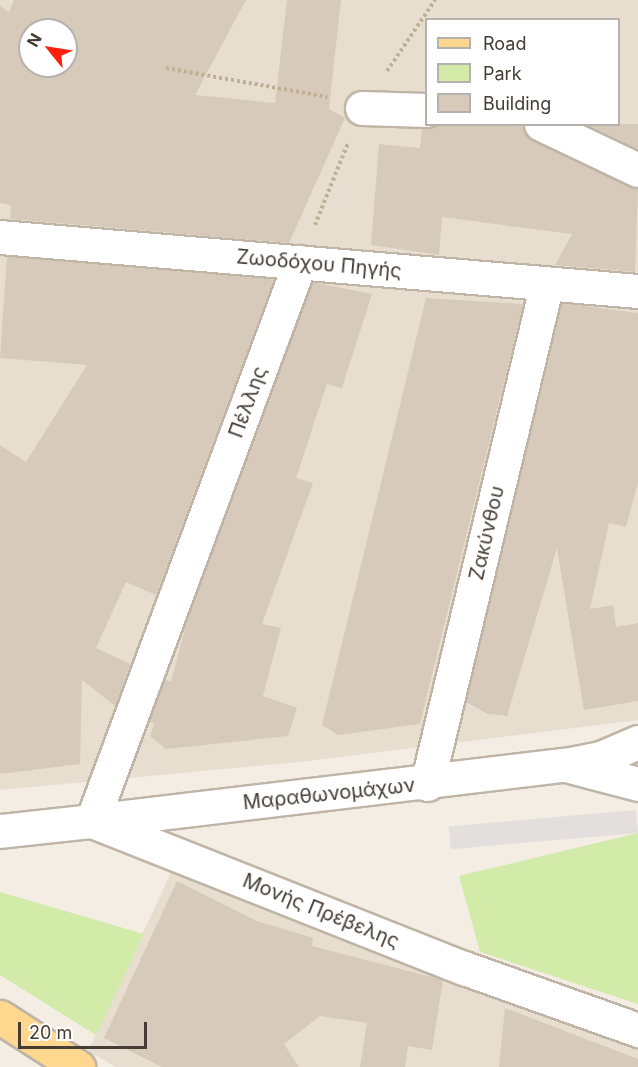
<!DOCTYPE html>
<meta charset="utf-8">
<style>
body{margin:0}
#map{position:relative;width:638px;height:1067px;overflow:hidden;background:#f3ede3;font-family:Inter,sans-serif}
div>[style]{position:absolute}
.residential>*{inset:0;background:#e7ded0}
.green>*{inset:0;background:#d2eba8}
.parking>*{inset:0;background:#e3dfdc;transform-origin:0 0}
.building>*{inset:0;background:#d8caba}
.path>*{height:4px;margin-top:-2px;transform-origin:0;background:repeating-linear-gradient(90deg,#c2ae95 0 3px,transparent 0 6px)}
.roads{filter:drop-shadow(2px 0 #bfb4a5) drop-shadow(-2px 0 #bfb4a5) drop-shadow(0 2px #bfb4a5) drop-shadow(0 -2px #bfb4a5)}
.minor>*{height:33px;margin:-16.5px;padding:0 16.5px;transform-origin:16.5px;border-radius:16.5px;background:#fff}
.primary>*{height:33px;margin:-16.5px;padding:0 16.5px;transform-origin:16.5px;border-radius:16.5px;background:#ffd78f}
span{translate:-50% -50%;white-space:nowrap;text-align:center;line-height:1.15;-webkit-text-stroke:5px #fff;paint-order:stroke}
.street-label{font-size:20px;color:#453c33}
.legend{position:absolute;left:425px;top:18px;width:195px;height:108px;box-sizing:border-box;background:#fff;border:2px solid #b5b1ad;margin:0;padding:8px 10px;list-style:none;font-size:18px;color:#453c33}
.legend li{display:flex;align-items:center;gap:12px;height:30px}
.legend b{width:30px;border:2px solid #b5b1ad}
.north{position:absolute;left:18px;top:18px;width:60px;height:60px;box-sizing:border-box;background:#fff;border:2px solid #b5b1ad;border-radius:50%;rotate:300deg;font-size:16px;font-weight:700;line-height:24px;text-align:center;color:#453c33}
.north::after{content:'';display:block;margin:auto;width:21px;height:27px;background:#ff1f0d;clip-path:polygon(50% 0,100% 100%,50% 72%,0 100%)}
.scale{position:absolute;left:18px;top:1022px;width:129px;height:27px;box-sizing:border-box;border:3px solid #453c33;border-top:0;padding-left:8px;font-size:18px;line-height:21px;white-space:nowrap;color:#453c33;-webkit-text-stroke:4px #fff;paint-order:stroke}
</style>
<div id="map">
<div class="residential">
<div style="clip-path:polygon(evenodd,0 0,638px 0,638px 720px,300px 762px,0 790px,0 0,426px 20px,618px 20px,618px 124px,426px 124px,426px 20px,0 0,30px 30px,66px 30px,66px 66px,30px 66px,30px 30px)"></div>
<div style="clip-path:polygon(174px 866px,638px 1049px,638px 1067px,116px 1067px,88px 1051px)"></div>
</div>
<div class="green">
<div style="clip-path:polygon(638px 833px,638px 1004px,480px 952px,459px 876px)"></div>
<div style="clip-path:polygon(0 892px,144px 934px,96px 1035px,0 975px)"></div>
</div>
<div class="parking">
<div style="left:636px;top:810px;width:23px;height:188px;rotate:85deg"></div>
</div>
<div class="building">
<div style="clip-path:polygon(evenodd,14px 0,246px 0,195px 95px,275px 103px,287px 0,341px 0,329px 109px,345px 118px,289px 243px,10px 219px,11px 205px,0 203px,0 6px,9px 12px,14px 0,30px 30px,66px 30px,66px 66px,30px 66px,30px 30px)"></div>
<div style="clip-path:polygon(437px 124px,522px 124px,533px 141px,638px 188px,635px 272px,555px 265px,572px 234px,442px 217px,439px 255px,371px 245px,379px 144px,420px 148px,422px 129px)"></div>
<div style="clip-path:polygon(586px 124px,638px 124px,638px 149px)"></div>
<div style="clip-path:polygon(7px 256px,274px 279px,156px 595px,126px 582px,96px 648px,130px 664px,115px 706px,82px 680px,80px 764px,0 774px,0 445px,26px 462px,87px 365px,0 358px)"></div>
<div style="clip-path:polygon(312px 282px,372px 294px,342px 388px,327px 384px,296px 478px,313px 483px,262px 624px,281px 628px,263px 696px,297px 708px,288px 736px,166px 749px,150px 736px,154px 724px,149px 721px,165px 679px,171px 682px,190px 610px)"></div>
<div style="clip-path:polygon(426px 298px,523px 304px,420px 724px,338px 735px,322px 725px)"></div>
<div style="clip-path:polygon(561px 303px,638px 313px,638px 482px,626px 527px,609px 523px,590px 609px,613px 605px,616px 627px,638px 623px,638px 701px,584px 710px,557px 548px,507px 716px,488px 714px,466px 702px)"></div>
<div style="clip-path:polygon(177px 881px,257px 921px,313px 938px,312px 946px,443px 980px,432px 1050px,408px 1046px,405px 1067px,360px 1067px,367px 1023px,320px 1016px,284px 1044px,299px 1067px,162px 1067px,104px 1038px)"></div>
<div style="clip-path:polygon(505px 1008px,638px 1059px,638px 1067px,499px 1067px)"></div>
</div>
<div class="path">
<div style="left:166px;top:68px;width:164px;rotate:10.2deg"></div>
<div style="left:387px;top:71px;width:86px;rotate:-55.9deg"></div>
<div style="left:315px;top:225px;width:88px;rotate:-68.1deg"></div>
</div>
<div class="roads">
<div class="minor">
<div style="left:362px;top:108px;width:64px;rotate:1.8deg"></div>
<div style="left:541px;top:124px;width:107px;rotate:25.4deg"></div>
<div style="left:0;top:237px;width:640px;rotate:4.84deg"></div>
<div style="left:300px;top:262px;width:596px;rotate:110.41deg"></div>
<div style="left:92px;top:821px;width:476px;rotate:-6.8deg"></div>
<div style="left:565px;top:765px;width:37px;rotate:-11deg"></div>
<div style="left:601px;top:758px;width:40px;rotate:-23.4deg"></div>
<div style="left:570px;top:766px;width:70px;rotate:14.8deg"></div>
<div style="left:427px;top:784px;width:515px;rotate:-76.53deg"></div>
<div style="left:0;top:831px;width:93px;rotate:-6.2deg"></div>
<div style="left:92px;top:821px;width:400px;rotate:21.6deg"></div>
<div style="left:464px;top:968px;width:185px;rotate:19.6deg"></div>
</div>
<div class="primary">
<div style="left:0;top:1017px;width:93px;rotate:32.7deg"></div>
</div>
</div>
<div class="street-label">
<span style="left:319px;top:264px;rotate:5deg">Ζωοδόχου Πηγής</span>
<span style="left:248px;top:402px;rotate:-70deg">Πέλλης</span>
<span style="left:487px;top:533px;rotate:-77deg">Ζακύνθου</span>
<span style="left:329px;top:794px;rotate:-6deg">Μαραθωνομάχων</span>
<span style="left:321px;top:911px;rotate:22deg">Μονής Πρέβελης</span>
</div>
<ul class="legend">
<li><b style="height:8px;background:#ffd78f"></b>Road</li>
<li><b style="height:16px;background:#d2eba8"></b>Park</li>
<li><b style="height:16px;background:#d8caba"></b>Building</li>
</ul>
<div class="north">N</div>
<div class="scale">20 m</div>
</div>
